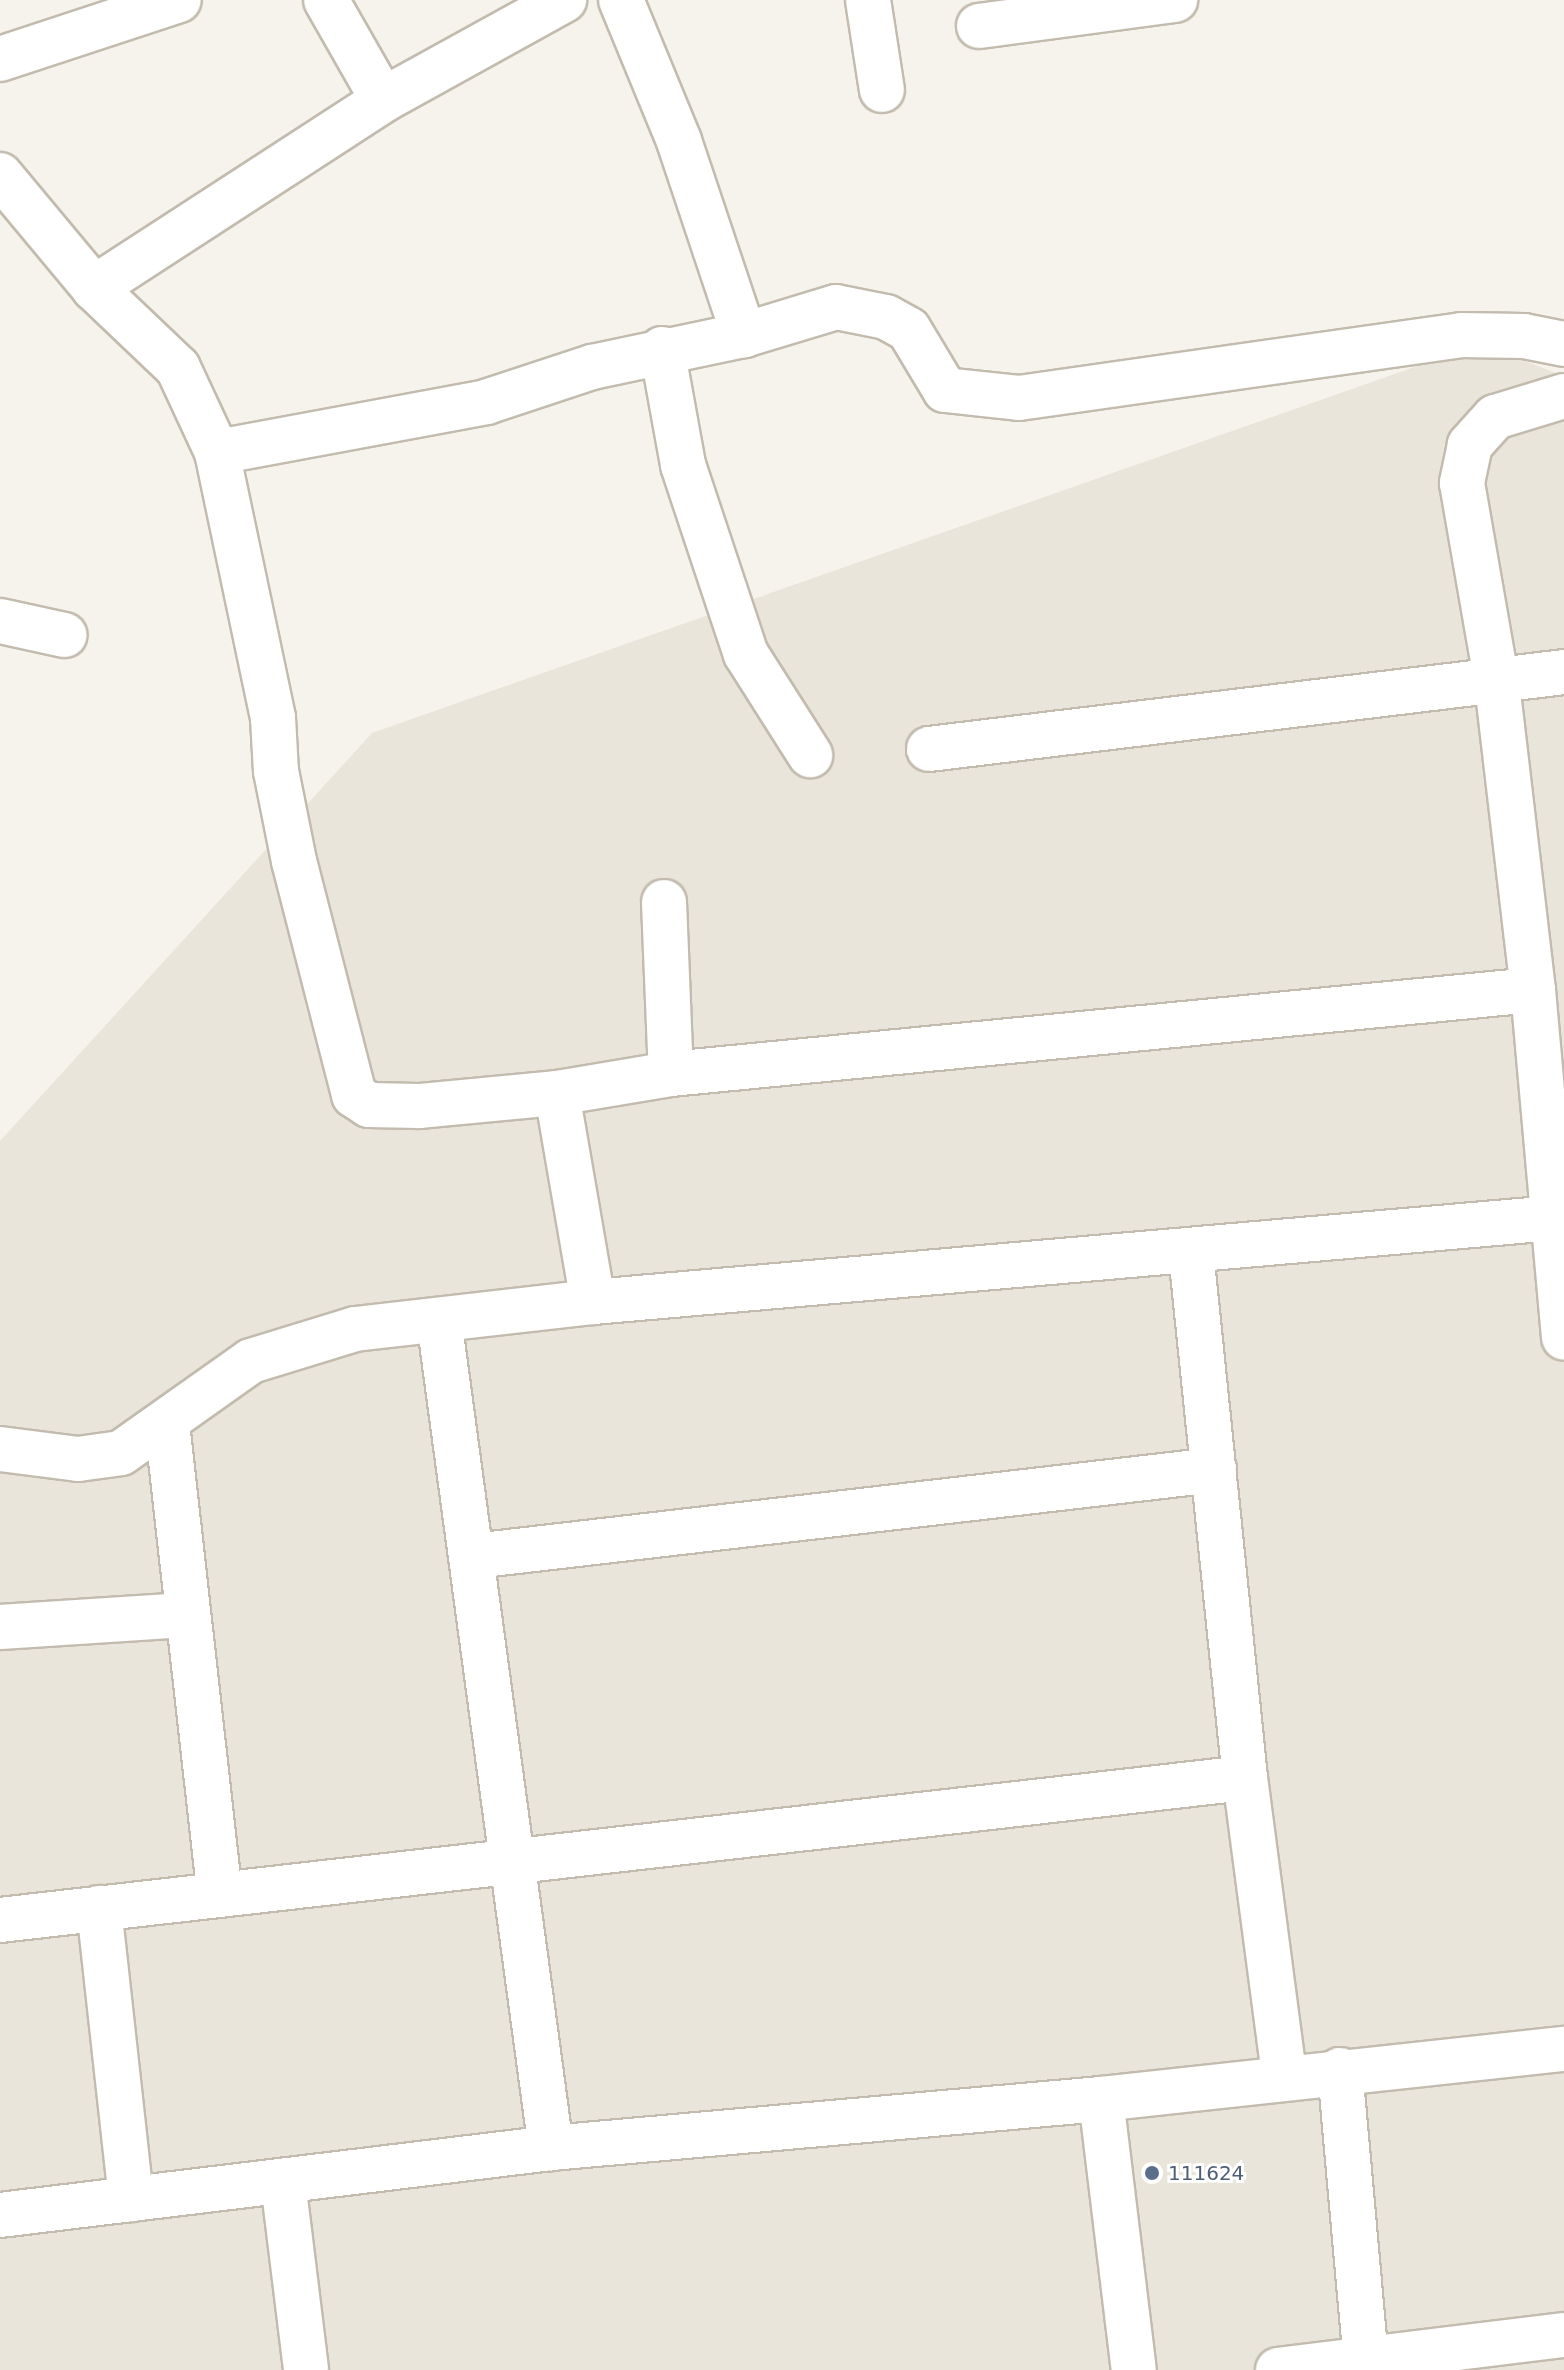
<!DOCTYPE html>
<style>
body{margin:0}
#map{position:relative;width:1564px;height:2370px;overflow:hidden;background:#f6f3ec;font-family:"DejaVu Sans",sans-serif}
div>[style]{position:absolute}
.residential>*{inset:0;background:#eae5da}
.roads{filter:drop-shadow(2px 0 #c2bbae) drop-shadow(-2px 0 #c2bbae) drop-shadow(0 2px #c2bbae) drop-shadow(0 -2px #c2bbae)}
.minor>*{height:44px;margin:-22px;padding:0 22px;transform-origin:22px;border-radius:22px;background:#fff}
.dots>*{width:22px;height:22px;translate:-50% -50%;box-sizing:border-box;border:4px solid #fff;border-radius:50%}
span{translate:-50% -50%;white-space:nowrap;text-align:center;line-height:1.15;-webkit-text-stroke:6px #fff;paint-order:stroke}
.service-label{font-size:20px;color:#4e5e75}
.left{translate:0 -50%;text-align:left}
</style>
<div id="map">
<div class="residential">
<div style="clip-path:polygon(1480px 344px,1564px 376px,1564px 2370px,0 2370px,0 1141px,372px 733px)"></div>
</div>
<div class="roads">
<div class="minor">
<div style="left:326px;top:0;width:115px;rotate:60.3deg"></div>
<div style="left:621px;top:0;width:152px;rotate:67.6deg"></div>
<div style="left:679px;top:141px;width:205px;rotate:71.5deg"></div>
<div style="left:868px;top:0;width:91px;rotate:81.2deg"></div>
<div style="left:979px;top:26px;width:198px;rotate:-7.6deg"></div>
<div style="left:0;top:59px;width:188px;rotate:-18.2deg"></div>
<div style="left:0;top:175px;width:147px;rotate:50.2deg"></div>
<div style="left:94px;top:288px;width:116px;rotate:43.6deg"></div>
<div style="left:178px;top:368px;width:93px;rotate:65.1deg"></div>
<div style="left:217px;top:452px;width:272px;rotate:78.1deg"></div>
<div style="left:273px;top:718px;width:53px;rotate:86.8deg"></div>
<div style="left:276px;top:771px;width:92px;rotate:78.7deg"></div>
<div style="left:294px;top:861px;width:242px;rotate:75.6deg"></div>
<div style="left:354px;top:1095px;width:18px;rotate:34deg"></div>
<div style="left:369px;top:1105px;width:50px;rotate:1.1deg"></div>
<div style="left:419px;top:1106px;width:139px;rotate:-5.4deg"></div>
<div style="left:94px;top:288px;width:345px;rotate:-33deg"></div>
<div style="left:383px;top:100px;width:207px;rotate:-28.9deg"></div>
<div style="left:662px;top:349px;width:118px;rotate:79.7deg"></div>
<div style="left:683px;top:465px;width:199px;rotate:71.6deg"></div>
<div style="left:746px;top:654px;width:120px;rotate:57.6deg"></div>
<div style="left:1564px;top:396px;width:72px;rotate:163.1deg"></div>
<div style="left:1495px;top:417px;width:38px;rotate:132deg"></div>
<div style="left:1470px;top:445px;width:39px;rotate:102deg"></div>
<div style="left:1462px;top:483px;width:204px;rotate:80.1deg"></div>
<div style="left:1497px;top:684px;width:308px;rotate:83.3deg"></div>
<div style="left:1533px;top:990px;width:349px;rotate:84.9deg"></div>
<div style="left:217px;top:452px;width:274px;rotate:-10.5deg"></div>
<div style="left:486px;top:402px;width:112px;rotate:-18.3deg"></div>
<div style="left:592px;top:367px;width:155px;rotate:-11.9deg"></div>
<div style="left:744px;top:335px;width:96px;rotate:-16.9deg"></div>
<div style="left:836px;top:307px;width:51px;rotate:11.3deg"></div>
<div style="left:886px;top:317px;width:26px;rotate:29deg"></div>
<div style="left:909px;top:330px;width:70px;rotate:59deg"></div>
<div style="left:945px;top:390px;width:74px;rotate:6.2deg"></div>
<div style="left:1019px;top:398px;width:446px;rotate:-8.1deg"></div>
<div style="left:1461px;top:335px;width:63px;rotate:0.9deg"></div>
<div style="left:1524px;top:336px;width:41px;rotate:11.3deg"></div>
<div style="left:0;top:621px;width:66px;rotate:12.3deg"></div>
<div style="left:929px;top:749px;width:640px;rotate:-6.91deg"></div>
<div style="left:664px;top:902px;width:172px;rotate:87.7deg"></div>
<div style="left:1191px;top:1253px;width:528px;rotate:84.13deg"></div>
<div style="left:1245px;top:1778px;width:301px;rotate:82.5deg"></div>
<div style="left:593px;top:1302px;width:212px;rotate:-99.8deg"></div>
<div style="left:557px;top:1093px;width:116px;rotate:-9.5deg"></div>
<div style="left:671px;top:1074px;width:866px;rotate:-5.57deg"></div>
<div style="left:439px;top:1320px;width:836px;rotate:82.3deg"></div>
<div style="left:167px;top:1424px;width:473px;rotate:83.6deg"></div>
<div style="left:0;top:1449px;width:79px;rotate:7.3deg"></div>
<div style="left:78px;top:1459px;width:43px;rotate:-7.9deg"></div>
<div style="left:121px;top:1453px;width:159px;rotate:-35.3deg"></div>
<div style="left:251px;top:1361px;width:109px;rotate:-17.1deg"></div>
<div style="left:355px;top:1329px;width:240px;rotate:-6.5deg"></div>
<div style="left:593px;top:1302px;width:975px;rotate:-5deg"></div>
<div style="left:474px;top:1556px;width:745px;rotate:-6.63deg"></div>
<div style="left:0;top:1627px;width:187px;rotate:-3.7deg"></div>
<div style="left:99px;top:1908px;width:293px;rotate:83.7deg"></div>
<div style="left:0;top:1920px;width:1253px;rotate:-6.51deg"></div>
<div style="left:1340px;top:2070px;width:301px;rotate:84.9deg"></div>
<div style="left:1101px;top:2099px;width:273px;rotate:83.1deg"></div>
<div style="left:283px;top:2182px;width:189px;rotate:83deg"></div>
<div style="left:0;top:2215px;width:555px;rotate:-6.93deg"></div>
<div style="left:551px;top:2148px;width:552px;rotate:-5.09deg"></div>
<div style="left:1101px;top:2099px;width:466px;rotate:-6.2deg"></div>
<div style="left:1278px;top:2370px;width:288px;rotate:-7deg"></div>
</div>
</div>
<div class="dots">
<div style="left:1152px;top:2173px;background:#5c6f8a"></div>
</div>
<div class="service-label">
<span class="left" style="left:1168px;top:2173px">111624</span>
</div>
</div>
